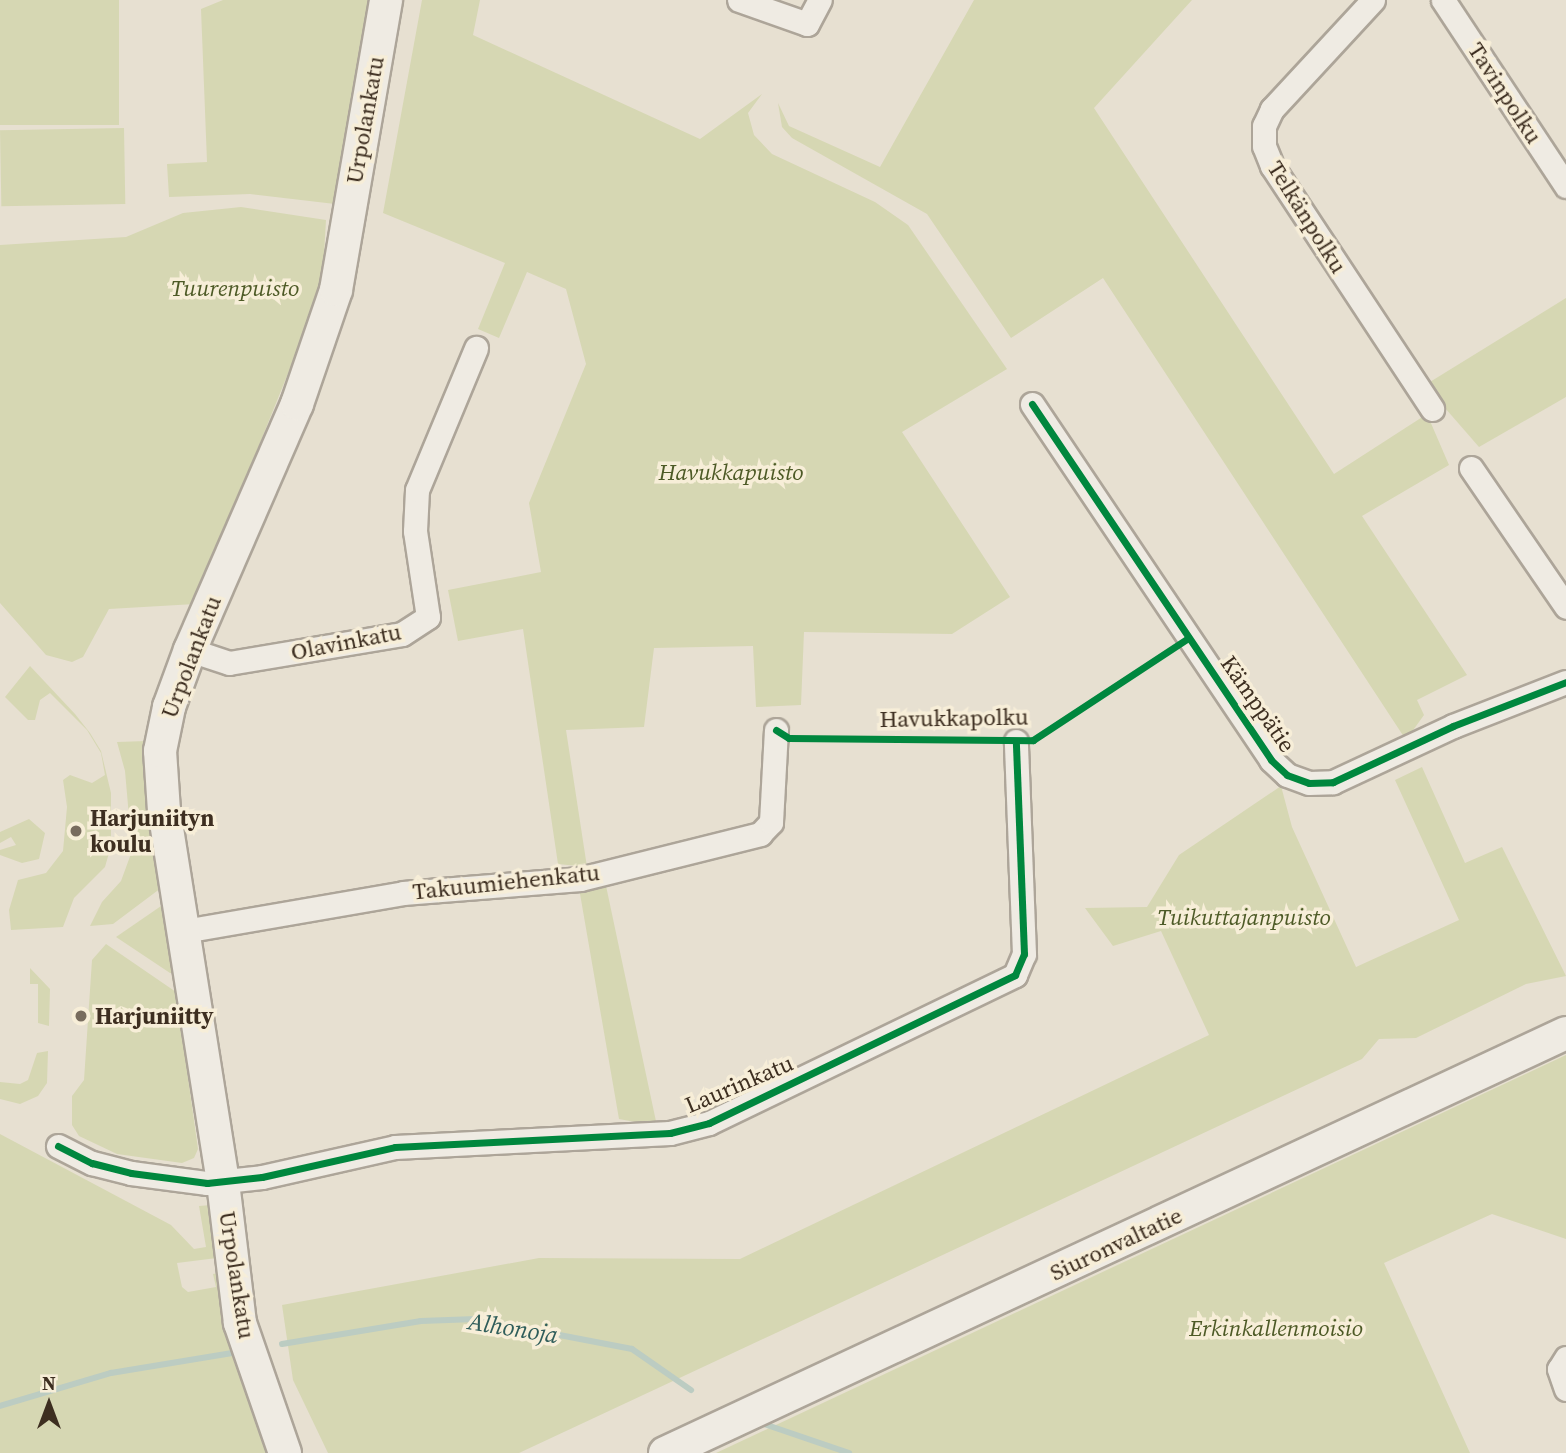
<!DOCTYPE html>
<meta charset="utf-8">
<style>
body{margin:0}
#map{position:relative;width:1566px;height:1453px;overflow:hidden;background:#e7e0d1;font-family:"Source Serif 4",serif}
div>[style]{position:absolute}
.green>*{inset:0;background:#d6d7b3;transform-origin:0 0}
.stream>*{height:6px;margin:-3px;padding:0 3px;transform-origin:3px;border-radius:3px;background:#bcccc2}
.roads{filter:drop-shadow(2px 0 #ada599) drop-shadow(-2px 0 #ada599) drop-shadow(0 2px #ada599) drop-shadow(0 -2px #ada599)}
.minor>*{height:23px;margin:-11.5px;padding:0 11.5px;transform-origin:11.5px;border-radius:11.5px;background:#efebe3}
.secondary>*{height:32px;margin:-16px;padding:0 16px;transform-origin:16px;border-radius:16px;background:#efebe3}
.cycleway>*{height:7px;margin:-3.5px;padding:0 3.5px;transform-origin:3.5px;border-radius:3.5px;background:#00873e}
.dots>*{width:19px;height:19px;translate:-50% -50%;box-sizing:border-box;border:4px solid #f7eed8;border-radius:50%}
span{translate:-50% -50%;white-space:nowrap;text-align:center;line-height:1.15;-webkit-text-stroke:7px #f7eed8;paint-order:stroke}
.street-label{font-size:23px;color:#3d2e20}
.park-label{font-size:23px;color:#4d5a26;font-style:italic}
.poi-label{font-size:23px;color:#3d2e20;font-weight:700}
.left{translate:0 -50%;text-align:left}
.water-label{font-size:24px;color:#2f5d5a;font-style:italic}
.north{position:absolute;left:14px;top:1369px;width:70px;height:70px;-webkit-text-stroke:5px #f7eed8;paint-order:stroke;rotate:0deg;font-size:19px;font-weight:700;line-height:28px;text-align:center;color:#3d2e20}
.north::after{content:'';display:block;margin:auto;width:24px;height:32px;background:#3d2e20;clip-path:polygon(50% 0,100% 100%,50% 72%,0 100%)}
</style>
<div id="map">
<div class="green">
<div style="left:0;top:0;width:119px;height:125px"></div>
<div style="clip-path:polygon(223px 0,374px 0,348px 171px,335px 204px,250px 194px,169px 197px,167px 164px,207px 162px,201px 9px)"></div>
<div style="clip-path:polygon(422px 0,480px 0,473px 35px,700px 139px,762px 94px,748px 113px,754px 135px,772px 154px,875px 202px,908px 225px,1007px 369px,902px 432px,1010px 597px,952px 634px,804px 632px,801px 705px,756px 707px,753px 646px,654px 648px,644px 727px,566px 730px,587px 867px,558px 864px,523px 629px,458px 641px,448px 590px,541px 572px,529px 503px,586px 364px,566px 289px,527px 272px,499px 338px,478px 329px,505px 263px,383px 213px)"></div>
<div style="clip-path:polygon(974px 0,1192px 0,1094px 108px,1334px 474px,1427px 414px,1449px 465px,1362px 516px,1467px 675px,1417px 700px,1424px 715px,1406px 740px,1103px 278px,1011px 338px,927px 214px,792px 138px,782px 127px,778px 103px,789px 126px,880px 167px)"></div>
<div style="left:124px;top:128px;width:76px;height:124px;rotate:89deg"></div>
<div style="clip-path:polygon(241px 207px,326px 220px,322px 289px,195px 604px,109px 609px,83px 657px,72px 662px,46px 655px,0 603px,0 245px,126px 237px,183px 213px)"></div>
<div style="clip-path:polygon(1566px 298px,1566px 397px,1479px 447px,1425px 385px)"></div>
<div style="clip-path:polygon(30px 666px,75px 714px,90px 733px,101px 751px,111px 793px,111px 846px,105px 867px,74px 898px,63px 927px,11px 930px,9px 910px,18px 880px,46px 873px,63px 851px,67px 807px,63px 780px,70px 775px,92px 783px,105px 775px,101px 753px,87px 730px,50px 693px,40px 700px,35px 720px,28px 720px,5px 697px)"></div>
<div style="clip-path:polygon(147px 741px,145px 775px,161px 888px,113px 924px,90px 926px,102px 902px,121px 881px,132px 851px,125px 771px,117px 742px)"></div>
<div style="clip-path:polygon(1422px 767px,1465px 863px,1502px 847px,1566px 976px,1526px 984px,1416px 1038px,1379px 1039px,1362px 1059px,519px 1453px,328px 1453px,293px 1380px,282px 1305px,539px 1258px,740px 1259px,1209px 1035px,1161px 931px,1113px 946px,1085px 908px,1147px 907px,1179px 855px,1281px 786px,1292px 827px,1356px 967px,1459px 920px,1395px 780px)"></div>
<div style="clip-path:polygon(29px 819px,45px 833px,39px 859px,22px 863px,0 855px,0 850px,16px 845px,11px 837px,0 843px,0 832px)"></div>
<div style="clip-path:polygon(605px 881px,634px 1018px,657px 1126px,619px 1119px,579px 888px)"></div>
<div style="clip-path:polygon(164px 904px,173px 973px,170px 973px,116px 937px)"></div>
<div style="clip-path:polygon(106px 944px,176px 992px,198px 1149px,194px 1158px,182px 1163px,117px 1154px,79px 1136px,72px 1125px,72px 1096px,84px 1080px,92px 960px)"></div>
<div style="clip-path:polygon(30px 968px,50px 989px,49px 1026px,38px 1023px,38px 984px,30px 984px)"></div>
<div style="clip-path:polygon(48px 1051px,47px 1083px,38px 1096px,20px 1104px,0 1099px,0 1082px,20px 1084px,28px 1080px,37px 1053px)"></div>
<div style="clip-path:polygon(1566px 1055px,1566px 1239px,1492px 1214px,1384px 1263px,1470px 1453px,716px 1453px)"></div>
<div style="clip-path:polygon(0 1134px,171px 1225px,194px 1249px,206px 1247px,199px 1206px,211px 1205px,217px 1258px,177px 1263px,182px 1287px,188px 1292px,216px 1287px,213px 1274px,219px 1273px,237px 1368px,267px 1453px,0 1453px)"></div>
</div>
<div class="stream">
<div style="left:282px;top:1344px;width:141px;rotate:-9.4deg"></div>
<div style="left:421px;top:1321px;width:55px;rotate:-2.1deg"></div>
<div style="left:476px;top:1319px;width:159px;rotate:10.9deg"></div>
<div style="left:632px;top:1349px;width:72px;rotate:34.8deg"></div>
<div style="left:0;top:1406px;width:116px;rotate:-16.6deg"></div>
<div style="left:111px;top:1373px;width:129px;rotate:-9.4deg"></div>
<div style="left:764px;top:1424px;width:90px;rotate:18.8deg"></div>
</div>
<div class="roads">
<div class="minor">
<div style="left:739px;top:0;width:72px;rotate:19.4deg"></div>
<div style="left:807px;top:24px;width:27px;rotate:-62deg"></div>
<div style="left:1373px;top:0;width:149px;rotate:132.8deg"></div>
<div style="left:1272px;top:109px;width:19px;rotate:115deg"></div>
<div style="left:1264px;top:126px;width:20px;rotate:90deg"></div>
<div style="left:1264px;top:146px;width:22px;rotate:68deg"></div>
<div style="left:1272px;top:166px;width:291px;rotate:56.6deg"></div>
<div style="left:1443px;top:0;width:223px;rotate:56.5deg"></div>
<div style="left:1032px;top:404px;width:429px;rotate:56.1deg"></div>
<div style="left:1271px;top:760px;width:22px;rotate:43deg"></div>
<div style="left:1287px;top:775px;width:23px;rotate:20deg"></div>
<div style="left:1309px;top:783px;width:24px;rotate:-2deg"></div>
<div style="left:1333px;top:782px;width:132px;rotate:-25deg"></div>
<div style="left:1453px;top:726px;width:121px;rotate:-21.3deg"></div>
<div style="left:1471px;top:468px;width:168px;rotate:55.6deg"></div>
<div style="left:190px;top:650px;width:41px;rotate:18.4deg"></div>
<div style="left:229px;top:663px;width:175px;rotate:-9.5deg"></div>
<div style="left:402px;top:634px;width:31px;rotate:-33deg"></div>
<div style="left:428px;top:617px;width:87px;rotate:-98.6deg"></div>
<div style="left:415px;top:531px;width:41px;rotate:-87.2deg"></div>
<div style="left:417px;top:490px;width:154px;rotate:-67.4deg"></div>
<div style="left:184px;top:931px;width:222px;rotate:-9.8deg"></div>
<div style="left:403px;top:893px;width:178px;rotate:-4.5deg"></div>
<div style="left:580px;top:879px;width:186px;rotate:-14deg"></div>
<div style="left:760px;top:834px;width:16px;rotate:-47deg"></div>
<div style="left:771px;top:822px;width:92px;rotate:-86.9deg"></div>
<div style="left:58px;top:1146px;width:38px;rotate:27deg"></div>
<div style="left:92px;top:1163px;width:40px;rotate:14.4deg"></div>
<div style="left:131px;top:1173px;width:77px;rotate:7.5deg"></div>
<div style="left:207px;top:1183px;width:55px;rotate:-6.2deg"></div>
<div style="left:262px;top:1177px;width:136px;rotate:-12.7deg"></div>
<div style="left:395px;top:1147px;width:275px;rotate:-2.9deg"></div>
<div style="left:670px;top:1133px;width:40px;rotate:-14.4deg"></div>
<div style="left:709px;top:1123px;width:340px;rotate:-25.8deg"></div>
<div style="left:1015px;top:975px;width:23px;rotate:-67deg"></div>
<div style="left:1024px;top:954px;width:213px;rotate:-92.2deg"></div>
<div style="left:1566px;top:1358px;width:13px;rotate:122deg"></div>
<div style="left:1559px;top:1369px;width:21px;rotate:71deg"></div>
</div>
<div class="secondary">
<div style="left:285px;top:1453px;width:138px;rotate:-109.1deg"></div>
<div style="left:240px;top:1323px;width:142px;rotate:-96.9deg"></div>
<div style="left:223px;top:1182px;width:376px;rotate:-99deg"></div>
<div style="left:164px;top:811px;width:60px;rotate:-93.8deg"></div>
<div style="left:160px;top:751px;width:45px;rotate:-78.4deg"></div>
<div style="left:169px;top:707px;width:61px;rotate:-69.8deg"></div>
<div style="left:190px;top:650px;width:268px;rotate:-66.5deg"></div>
<div style="left:297px;top:404px;width:120px;rotate:-71.1deg"></div>
<div style="left:336px;top:290px;width:294px;rotate:-80.2deg"></div>
<div style="left:665px;top:1453px;width:994px;rotate:-24.99deg"></div>
</div>
</div>
<div class="cycleway">
<div style="left:1032px;top:404px;width:429px;rotate:56.1deg"></div>
<div style="left:1271px;top:760px;width:22px;rotate:43deg"></div>
<div style="left:1287px;top:775px;width:23px;rotate:20deg"></div>
<div style="left:1309px;top:783px;width:24px;rotate:-2deg"></div>
<div style="left:1333px;top:782px;width:132px;rotate:-25deg"></div>
<div style="left:1453px;top:726px;width:121px;rotate:-21.3deg"></div>
<div style="left:776px;top:730px;width:15px;rotate:32deg"></div>
<div style="left:789px;top:738px;width:244px;rotate:0.5deg"></div>
<div style="left:1033px;top:740px;width:186px;rotate:-33.3deg"></div>
<div style="left:58px;top:1146px;width:38px;rotate:27deg"></div>
<div style="left:92px;top:1163px;width:40px;rotate:14.4deg"></div>
<div style="left:131px;top:1173px;width:77px;rotate:7.5deg"></div>
<div style="left:207px;top:1183px;width:55px;rotate:-6.2deg"></div>
<div style="left:262px;top:1177px;width:136px;rotate:-12.7deg"></div>
<div style="left:395px;top:1147px;width:275px;rotate:-2.9deg"></div>
<div style="left:670px;top:1133px;width:40px;rotate:-14.4deg"></div>
<div style="left:709px;top:1123px;width:340px;rotate:-25.8deg"></div>
<div style="left:1015px;top:975px;width:23px;rotate:-67deg"></div>
<div style="left:1024px;top:954px;width:213px;rotate:-92.2deg"></div>
</div>
<div class="dots">
<div style="left:76px;top:831px;background:#786c5e"></div>
<div style="left:81px;top:1016px;background:#786c5e"></div>
</div>
<div class="street-label">
<span style="left:1505px;top:93px;rotate:57deg">Tavinpolku</span>
<span style="left:365px;top:120px;rotate:-80deg">Urpolankatu</span>
<span style="left:1307px;top:217px;rotate:58deg">Telkänpolku</span>
<span style="left:346px;top:642px;rotate:-11deg">Olavinkatu</span>
<span style="left:191px;top:657px;rotate:-69deg">Urpolankatu</span>
<span style="left:1258px;top:704px;rotate:55deg">Kämppätie</span>
<span style="left:954px;top:718px;rotate:-1deg">Havukkapolku</span>
<span style="left:506px;top:882px;rotate:-6deg">Takuumiehenkatu</span>
<span style="left:739px;top:1084px;rotate:-23deg">Laurinkatu</span>
<span style="left:1116px;top:1244px;rotate:-25deg">Siuronvaltatie</span>
<span style="left:237px;top:1275px;rotate:81deg">Urpolankatu</span>
</div>
<div class="park-label">
<span style="left:235px;top:288px">Tuurenpuisto</span>
<span style="left:731px;top:472px">Havukkapuisto</span>
<span style="left:1244px;top:917px">Tuikuttajanpuisto</span>
<span style="left:1276px;top:1328px">Erkinkallenmoisio</span>
</div>
<div class="poi-label">
<span class="left" style="left:90px;top:831px">Harjuniityn<br>koulu</span>
<span class="left" style="left:95px;top:1016px">Harjuniitty</span>
</div>
<div class="water-label">
<span style="left:513px;top:1328px;rotate:9deg">Alhonoja</span>
</div>
<div class="north">N</div>
</div>
